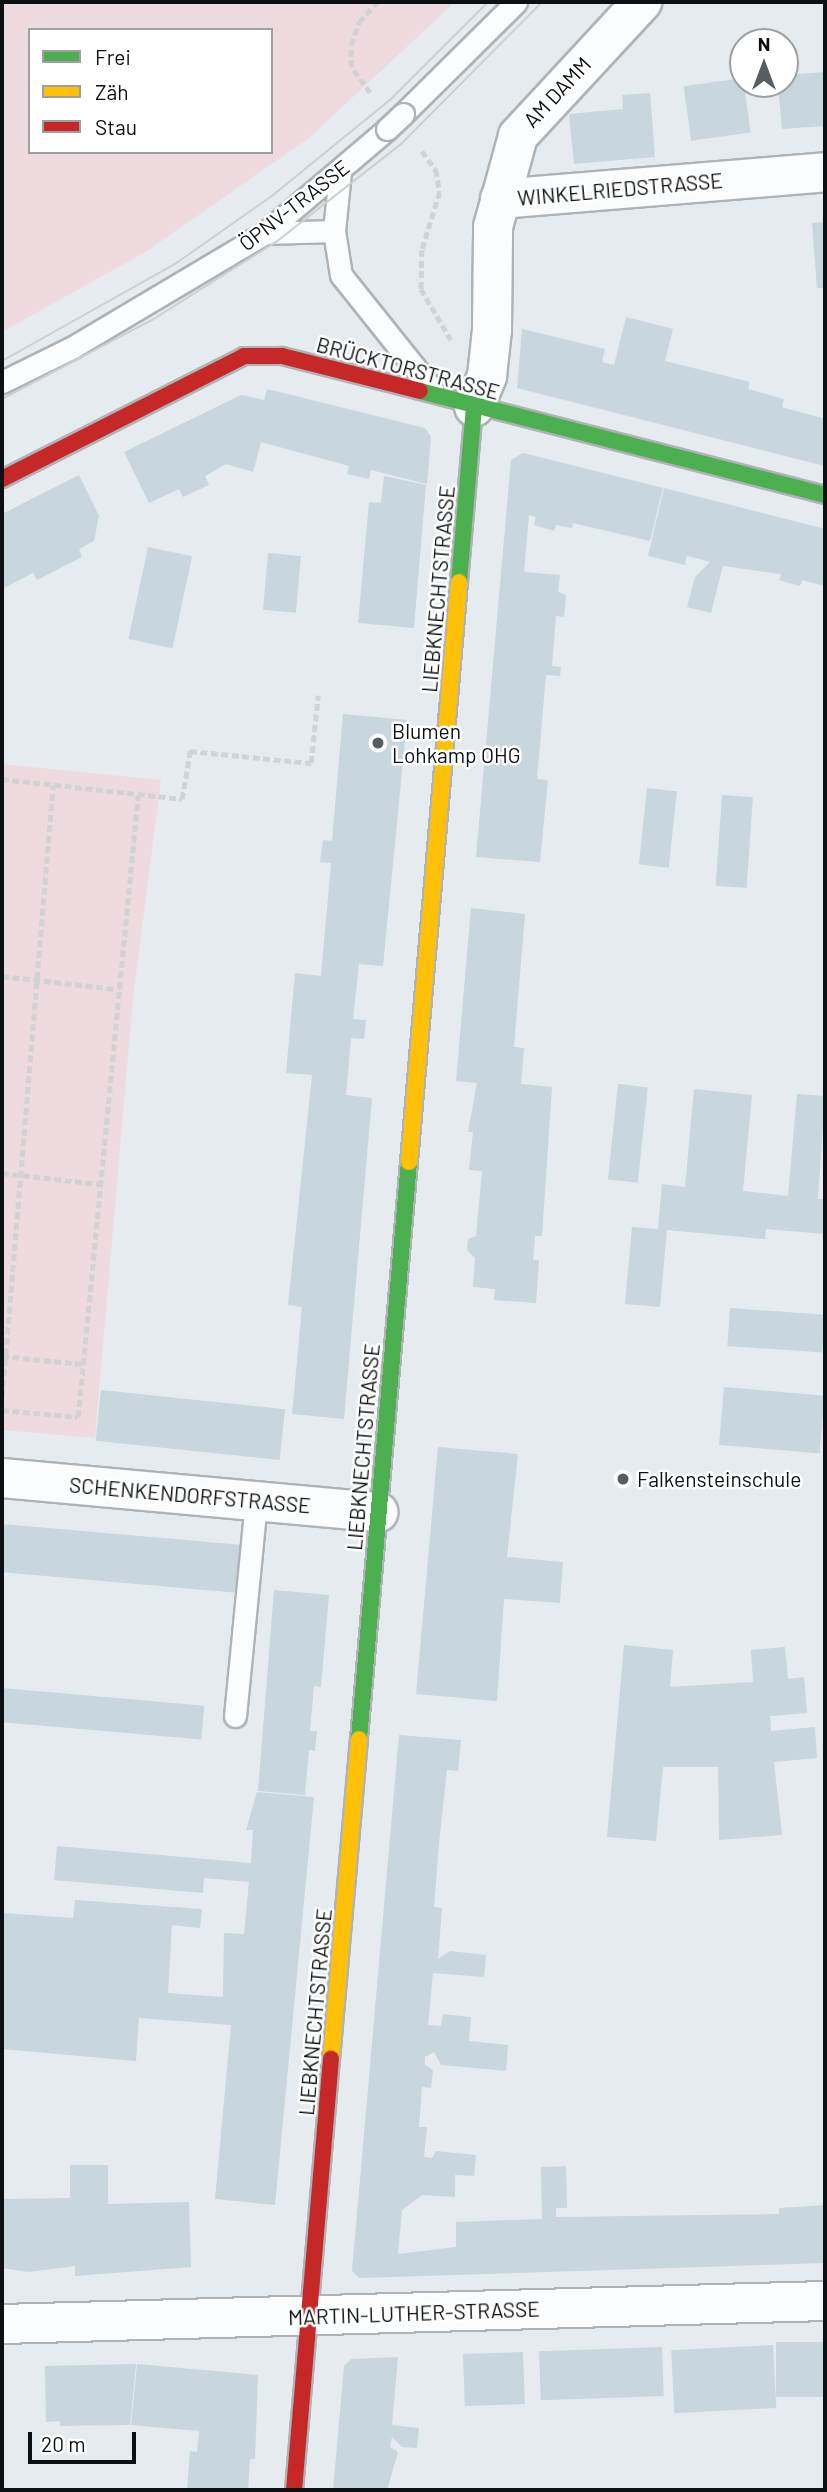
<!DOCTYPE html>
<meta charset="utf-8">
<style>
body{margin:0}
#map{position:relative;width:827px;height:2492px;overflow:hidden;background:#e5ebef;font-family:Barlow,sans-serif}
div>[style]{position:absolute}
.green>*{inset:0;background:#efdae0}
.building>*{inset:0;background:#c8d6de;transform-origin:0 0}
.path>*{height:4.5px;margin-top:-2.25px;transform-origin:0;background:repeating-linear-gradient(90deg,#d1d3d4 0 7px,transparent 0 10.5px)}
.roads{filter:drop-shadow(2px 0 #afb3b6) drop-shadow(-2px 0 #afb3b6) drop-shadow(0 2px #afb3b6) drop-shadow(0 -2px #afb3b6)}
.lane>*{height:21px;margin:-10.5px;padding:0 10.5px;transform-origin:10.5px;border-radius:10.5px;background:#fbfcfd}
.street>*{height:38px;margin:-19px;padding:0 19px;transform-origin:19px;border-radius:19px;background:#fbfcfd}
.fast>*{height:16px;margin:-8px;padding:0 8px;transform-origin:8px;border-radius:8px;background:#4caf50}
.slow>*{height:16px;margin:-8px;padding:0 8px;transform-origin:8px;border-radius:8px;background:#ffc107}
.jam>*{height:16px;margin:-8px;padding:0 8px;transform-origin:8px;border-radius:8px;background:#c62828}
.tram>*{height:2px;margin:-1px;padding:0 1px;transform-origin:1px;border-radius:1px;background:#cdcfd0}
.bridges{filter:drop-shadow(2px 0 #afb3b6) drop-shadow(-2px 0 #afb3b6) drop-shadow(0 2px #afb3b6) drop-shadow(0 -2px #afb3b6)}
.lane-bridge>*{height:21px;margin:-10.5px;padding:0 10.5px;transform-origin:10.5px;border-radius:10.5px;background:#fbfcfd}
.dots>*{width:19px;height:19px;translate:-50% -50%;box-sizing:border-box;border:4px solid #fff;border-radius:50%}
span{translate:-50% -50%;white-space:nowrap;text-align:center;line-height:1.15;-webkit-text-stroke:5px #fff;paint-order:stroke}
.street-label{font-size:21px;color:#0c1012}
.poi-label{font-size:21px;color:#0c1012}
.left{translate:0 -50%;text-align:left}
.frame{position:absolute;inset:0;border:4px solid #0c1012;pointer-events:none}
.legend{position:absolute;left:28px;top:28px;width:245px;height:126px;box-sizing:border-box;background:#fff;border:2px solid #9e9fa0;margin:0;padding:9px 12px;list-style:none;font-size:21px;color:#0c1012}
.legend li{display:flex;align-items:center;gap:14px;height:35px}
.legend b{width:35px;border:2px solid #9e9fa0}
.north{position:absolute;left:729px;top:28px;width:70px;height:70px;box-sizing:border-box;background:#fff;border:2px solid #9e9fa0;border-radius:50%;rotate:0deg;font-size:19px;font-weight:700;line-height:28px;text-align:center;color:#0c1012}
.north::after{content:'';display:block;margin:auto;width:24px;height:32px;background:#585d5f;clip-path:polygon(50% 0,100% 100%,50% 72%,0 100%)}
.scale{position:absolute;left:28px;top:2432px;width:108px;height:32px;box-sizing:border-box;border:4px solid #0c1012;border-top:0;padding-left:9px;font-size:21px;line-height:24px;white-space:nowrap;color:#0c1012;-webkit-text-stroke:5px #fff;paint-order:stroke}
</style>
<div id="map">
<div class="green">
<div style="clip-path:polygon(evenodd,2px 2px,455px 2px,309px 138px,147px 251px,2px 332px,2px 2px,30px 30px,271px 30px,271px 152px,30px 152px,30px 30px)"></div>
<div style="clip-path:polygon(2px 764px,161px 780px,133px 998px,95px 1438px,2px 1430px)"></div>
</div>
<div class="building">
<div style="clip-path:polygon(825px 72px,825px 126px,782px 129px,778px 84px,785px 84px,785px 75px)"></div>
<div style="left:743px;top:78px;width:55px;height:60px;rotate:82deg"></div>
<div style="clip-path:polygon(650px 93px,655px 157px,574px 164px,569px 114px,623px 109px,622px 95px)"></div>
<div style="clip-path:polygon(825px 222px,825px 288px,817px 288px,812px 223px)"></div>
<div style="clip-path:polygon(626px 317px,673px 329px,665px 361px,750px 382px,748px 389px,784px 399px,782px 407px,825px 419px,825px 466px,517px 388px,522px 329px,605px 349px,602px 362px,614px 365px)"></div>
<div style="clip-path:polygon(267px 389px,425px 428px,431px 437px,427px 484px,371px 470px,369px 479px,347px 474px,349px 466px,261px 442px,253px 472px,226px 464px,205px 476px,209px 485px,183px 497px,179px 489px,149px 503px,124px 452px,241px 395px,264px 400px)"></div>
<div style="clip-path:polygon(523px 453px,663px 488px,650px 541px,573px 523px,572px 528px,556px 525px,554px 531px,534px 525px,536px 517px,529px 515px,524px 572px,560px 575px,558px 592px,566px 595px,564px 617px,556px 616px,552px 666px,561px 667px,560px 676px,546px 675px,537px 779px,548px 780px,540px 862px,476px 857px,511px 460px)"></div>
<div style="clip-path:polygon(79px 475px,99px 516px,94px 541px,79px 549px,82px 557px,37px 580px,33px 573px,2px 589px,2px 514px)"></div>
<div style="clip-path:polygon(384px 476px,426px 485px,414px 628px,358px 623px,369px 502px,381px 503px)"></div>
<div style="clip-path:polygon(664px 488px,825px 529px,825px 586px,802px 580px,800px 586px,779px 580px,781px 574px,723px 566px,711px 613px,687px 607px,695px 577px,710px 562px,687px 556px,685px 565px,648px 556px)"></div>
<div style="left:148px;top:547px;width:45px;height:94px;rotate:12deg"></div>
<div style="left:268px;top:553px;width:33px;height:57px;rotate:5deg"></div>
<div style="clip-path:polygon(343px 714px,407px 720px,383px 966px,359px 964px,353px 1019px,366px 1020px,364px 1039px,351px 1038px,346px 1095px,372px 1098px,344px 1419px,292px 1414px,302px 1307px,288px 1305px,312px 1075px,286px 1073px,295px 973px,321px 976px,331px 863px,320px 862px,323px 840px,332px 841px)"></div>
<div style="left:647px;top:788px;width:30px;height:77px;rotate:6deg"></div>
<div style="left:722px;top:795px;width:31px;height:91px;rotate:4deg"></div>
<div style="clip-path:polygon(471px 908px,525px 914px,514px 1047px,524px 1048px,521px 1084px,552px 1087px,542px 1236px,535px 1236px,533px 1260px,539px 1260px,536px 1303px,494px 1300px,495px 1289px,473px 1287px,475px 1258px,467px 1250px,468px 1239px,476px 1236px,482px 1171px,469px 1170px,473px 1132px,468px 1132px,477px 1083px,456px 1081px)"></div>
<div style="left:618px;top:1084px;width:30px;height:96px;rotate:6deg"></div>
<div style="clip-path:polygon(694px 1089px,752px 1095px,743px 1191px,788px 1196px,797px 1094px,825px 1096px,818px 1199px,825px 1199px,825px 1234px,766px 1229px,765px 1239px,667px 1230px,660px 1307px,625px 1304px,632px 1227px,658px 1229px,662px 1184px,685px 1187px)"></div>
<div style="left:730px;top:1308px;width:95px;height:38px;rotate:4deg"></div>
<div style="left:724px;top:1387px;width:101px;height:58px;rotate:5deg"></div>
<div style="left:101px;top:1390px;width:185px;height:51px;rotate:6deg"></div>
<div style="clip-path:polygon(438px 1447px,518px 1454px,507px 1557px,563px 1562px,560px 1603px,504px 1599px,497px 1701px,416px 1694px)"></div>
<div style="left:2px;top:1524px;width:242px;height:48px;rotate:5deg"></div>
<div style="clip-path:polygon(274px 1590px,329px 1595px,321px 1687px,314px 1686px,310px 1731px,317px 1731px,315px 1751px,309px 1750px,305px 1795px,258px 1791px)"></div>
<div style="clip-path:polygon(624px 1645px,673px 1650px,670px 1687px,753px 1682px,751px 1650px,785px 1647px,788px 1679px,804px 1677px,807px 1713px,770px 1716px,771px 1731px,815px 1727px,817px 1758px,774px 1762px,782px 1835px,719px 1840px,718px 1767px,663px 1767px,656px 1841px,607px 1837px)"></div>
<div style="left:2px;top:1688px;width:203px;height:34px;rotate:5deg"></div>
<div style="clip-path:polygon(399px 1735px,461px 1740px,458px 1771px,447px 1770px,439px 1843px,434px 1907px,442px 1908px,438px 1959px,450px 1951px,486px 1955px,484px 1977px,433px 1973px,428px 2025px,441px 2026px,443px 2014px,471px 2017px,469px 2041px,508px 2045px,506px 2071px,441px 2065px,434px 2052px,425px 2057px,425px 2065px,433px 2070px,431px 2088px,422px 2087px,419px 2127px,427px 2127px,424px 2157px,432px 2158px,436px 2151px,476px 2155px,474px 2176px,455px 2175px,455px 2197px,422px 2195px,402px 2210px,398px 2254px,456px 2247px,456px 2222px,542px 2219px,541px 2167px,566px 2166px,567px 2208px,556px 2208px,556px 2217px,779px 2214px,779px 2208px,825px 2205px,825px 2263px,359px 2278px,352px 2271px)"></div>
<div style="clip-path:polygon(257px 1792px,314px 1797px,275px 2205px,215px 2199px,231px 2025px,139px 2018px,136px 2061px,2px 2049px,2px 1913px,73px 1918px,75px 1900px,202px 1909px,200px 1928px,172px 1925px,168px 1993px,223px 1997px,224px 1933px,244px 1934px,249px 1882px,204px 1878px,203px 1893px,54px 1880px,57px 1846px,251px 1863px,253px 1830px,246px 1830px)"></div>
<div style="clip-path:polygon(70px 2165px,108px 2165px,108px 2204px,189px 2202px,191px 2267px,75px 2276px,75px 2266px,29px 2272px,2px 2268px,2px 2199px,70px 2198px)"></div>
<div style="left:825px;top:2342px;width:55px;height:49px;rotate:90deg"></div>
<div style="left:773px;top:2345px;width:63px;height:102px;rotate:87deg"></div>
<div style="left:662px;top:2347px;width:49px;height:123px;rotate:88deg"></div>
<div style="left:523px;top:2352px;width:52px;height:60px;rotate:88deg"></div>
<div style="clip-path:polygon(398px 2357px,392px 2425px,419px 2428px,417px 2448px,402px 2447px,392px 2437px,390px 2447px,398px 2452px,387px 2490px,333px 2490px,344px 2366px,351px 2359px)"></div>
<div style="clip-path:polygon(136px 2364px,130px 2425px,60px 2426px,60px 2421px,46px 2422px,45px 2366px)"></div>
<div style="clip-path:polygon(137px 2364px,258px 2375px,255px 2459px,250px 2459px,248px 2490px,187px 2490px,190px 2451px,197px 2452px,199px 2431px,131px 2425px)"></div>
</div>
<div class="path">
<div style="left:370px;top:93px;width:32px;rotate:-126deg"></div>
<div style="left:351px;top:67px;width:22px;rotate:-90deg"></div>
<div style="left:351px;top:45px;width:24px;rotate:-71deg"></div>
<div style="left:359px;top:22px;width:27px;rotate:-48deg"></div>
<div style="left:422px;top:151px;width:24px;rotate:54deg"></div>
<div style="left:436px;top:170px;width:22px;rotate:80deg"></div>
<div style="left:440px;top:192px;width:61px;rotate:107.2deg"></div>
<div style="left:422px;top:250px;width:39px;rotate:91deg"></div>
<div style="left:421px;top:289px;width:59px;rotate:59.5deg"></div>
<div style="left:2px;top:779px;width:181px;rotate:6.3deg"></div>
<div style="left:182px;top:799px;width:49px;rotate:-80.5deg"></div>
<div style="left:190px;top:751px;width:122px;rotate:5.7deg"></div>
<div style="left:311px;top:763px;width:68px;rotate:-84.1deg"></div>
<div style="left:2px;top:976px;width:114px;rotate:6.6deg"></div>
<div style="left:2px;top:1173px;width:97px;rotate:6.5deg"></div>
<div style="left:2px;top:1356px;width:80px;rotate:5.7deg"></div>
<div style="left:2px;top:1397px;width:614px;rotate:-85.24deg"></div>
<div style="left:2px;top:1410px;width:76px;rotate:5.3deg"></div>
<div style="left:78px;top:1417px;width:625px;rotate:-84.49deg"></div>
</div>
<div class="roads">
<div class="lane">
<div style="left:403px;top:114px;width:159px;rotate:-44.7deg"></div>
<div style="left:340px;top:172px;width:59px;rotate:95.8deg"></div>
<div style="left:334px;top:231px;width:45px;rotate:81deg"></div>
<div style="left:341px;top:275px;width:146px;rotate:51.4deg"></div>
<div style="left:265px;top:233px;width:69px;rotate:-1.7deg"></div>
<div style="left:2px;top:382px;width:79px;rotate:-26.2deg"></div>
<div style="left:73px;top:347px;width:223px;rotate:-30.7deg"></div>
<div style="left:265px;top:233px;width:160px;rotate:-40.4deg"></div>
<div style="left:235px;top:1716px;width:217px;rotate:-84.4deg"></div>
</div>
<div class="street">
<div style="left:500px;top:199px;width:326px;rotate:-4.7deg"></div>
<div style="left:474px;top:407px;width:34px;rotate:-67deg"></div>
<div style="left:487px;top:376px;width:46px;rotate:-83.8deg"></div>
<div style="left:492px;top:330px;width:103px;rotate:-89.4deg"></div>
<div style="left:493px;top:227px;width:94px;rotate:-74.6deg"></div>
<div style="left:518px;top:136px;width:183px;rotate:-47.2deg"></div>
<div style="left:2px;top:1478px;width:378px;rotate:5.2deg"></div>
<div style="left:2px;top:2324px;width:823px;rotate:-1.6deg"></div>
</div>
<div class="fast">
<div style="left:420px;top:391px;width:418px;rotate:14.4deg"></div>
<div style="left:459px;top:582px;width:176px;rotate:-85.1deg"></div>
<div style="left:359px;top:1739px;width:579px;rotate:-85.05deg"></div>
</div>
<div class="slow">
<div style="left:409px;top:1162px;width:582px;rotate:-85.07deg"></div>
<div style="left:331px;top:2059px;width:321px;rotate:-85deg"></div>
</div>
<div class="jam">
<div style="left:2px;top:479px;width:271px;rotate:-26.9deg"></div>
<div style="left:244px;top:356px;width:38px"></div>
<div style="left:282px;top:356px;width:142px;rotate:14.2deg"></div>
<div style="left:294px;top:2490px;width:433px;rotate:-85.1deg"></div>
</div>
</div>
<div class="tram">
<div style="left:2px;top:361px;width:198px;rotate:-29.3deg"></div>
<div style="left:175px;top:264px;width:120px;rotate:-35.1deg"></div>
<div style="left:273px;top:195px;width:151px;rotate:-39.1deg"></div>
<div style="left:390px;top:100px;width:139px;rotate:-45deg"></div>
<div style="left:2px;top:399px;width:170px;rotate:-27.8deg"></div>
<div style="left:152px;top:320px;width:146px;rotate:-32.2deg"></div>
<div style="left:276px;top:242px;width:159px;rotate:-38.1deg"></div>
<div style="left:401px;top:144px;width:200px;rotate:-45.2deg"></div>
</div>
<div class="bridges">
<div class="lane-bridge">
<div style="left:387px;top:129px;width:22px;rotate:-43deg"></div>
</div>
</div>
<div class="dots">
<div style="left:378px;top:743px;background:#585d5f"></div>
<div style="left:623px;top:1479px;background:#585d5f"></div>
</div>
<div class="street-label">
<span style="left:557px;top:92px;rotate:-47deg">AM DAMM</span>
<span style="left:620px;top:189px;rotate:-5deg">WINKELRIEDSTRASSE</span>
<span style="left:294px;top:205px;rotate:-38deg">ÖPNV-TRASSE</span>
<span style="left:408px;top:368px;rotate:15deg">BRÜCKTORSTRASSE</span>
<span style="left:438px;top:589px;rotate:-85deg">LIEBKNECHTSTRASSE</span>
<span style="left:363px;top:1447px;rotate:-85deg">LIEBKNECHTSTRASSE</span>
<span style="left:190px;top:1495px;rotate:5deg">SCHENKENDORFSTRASSE</span>
<span style="left:315px;top:2012px;rotate:-85deg">LIEBKNECHTSTRASSE</span>
<span style="left:414px;top:2313px;rotate:-2deg">MARTIN-LUTHER-STRASSE</span>
</div>
<div class="poi-label">
<span class="left" style="left:392px;top:743px">Blumen<br>Lohkamp OHG</span>
<span class="left" style="left:637px;top:1479px">Falkensteinschule</span>
</div>
<div class="frame"></div>
<ul class="legend">
<li><b style="height:9px;background:#4caf50"></b>Frei</li>
<li><b style="height:9px;background:#ffc107"></b>Zäh</li>
<li><b style="height:9px;background:#c62828"></b>Stau</li>
</ul>
<div class="north">N</div>
<div class="scale">20 m</div>
</div>
